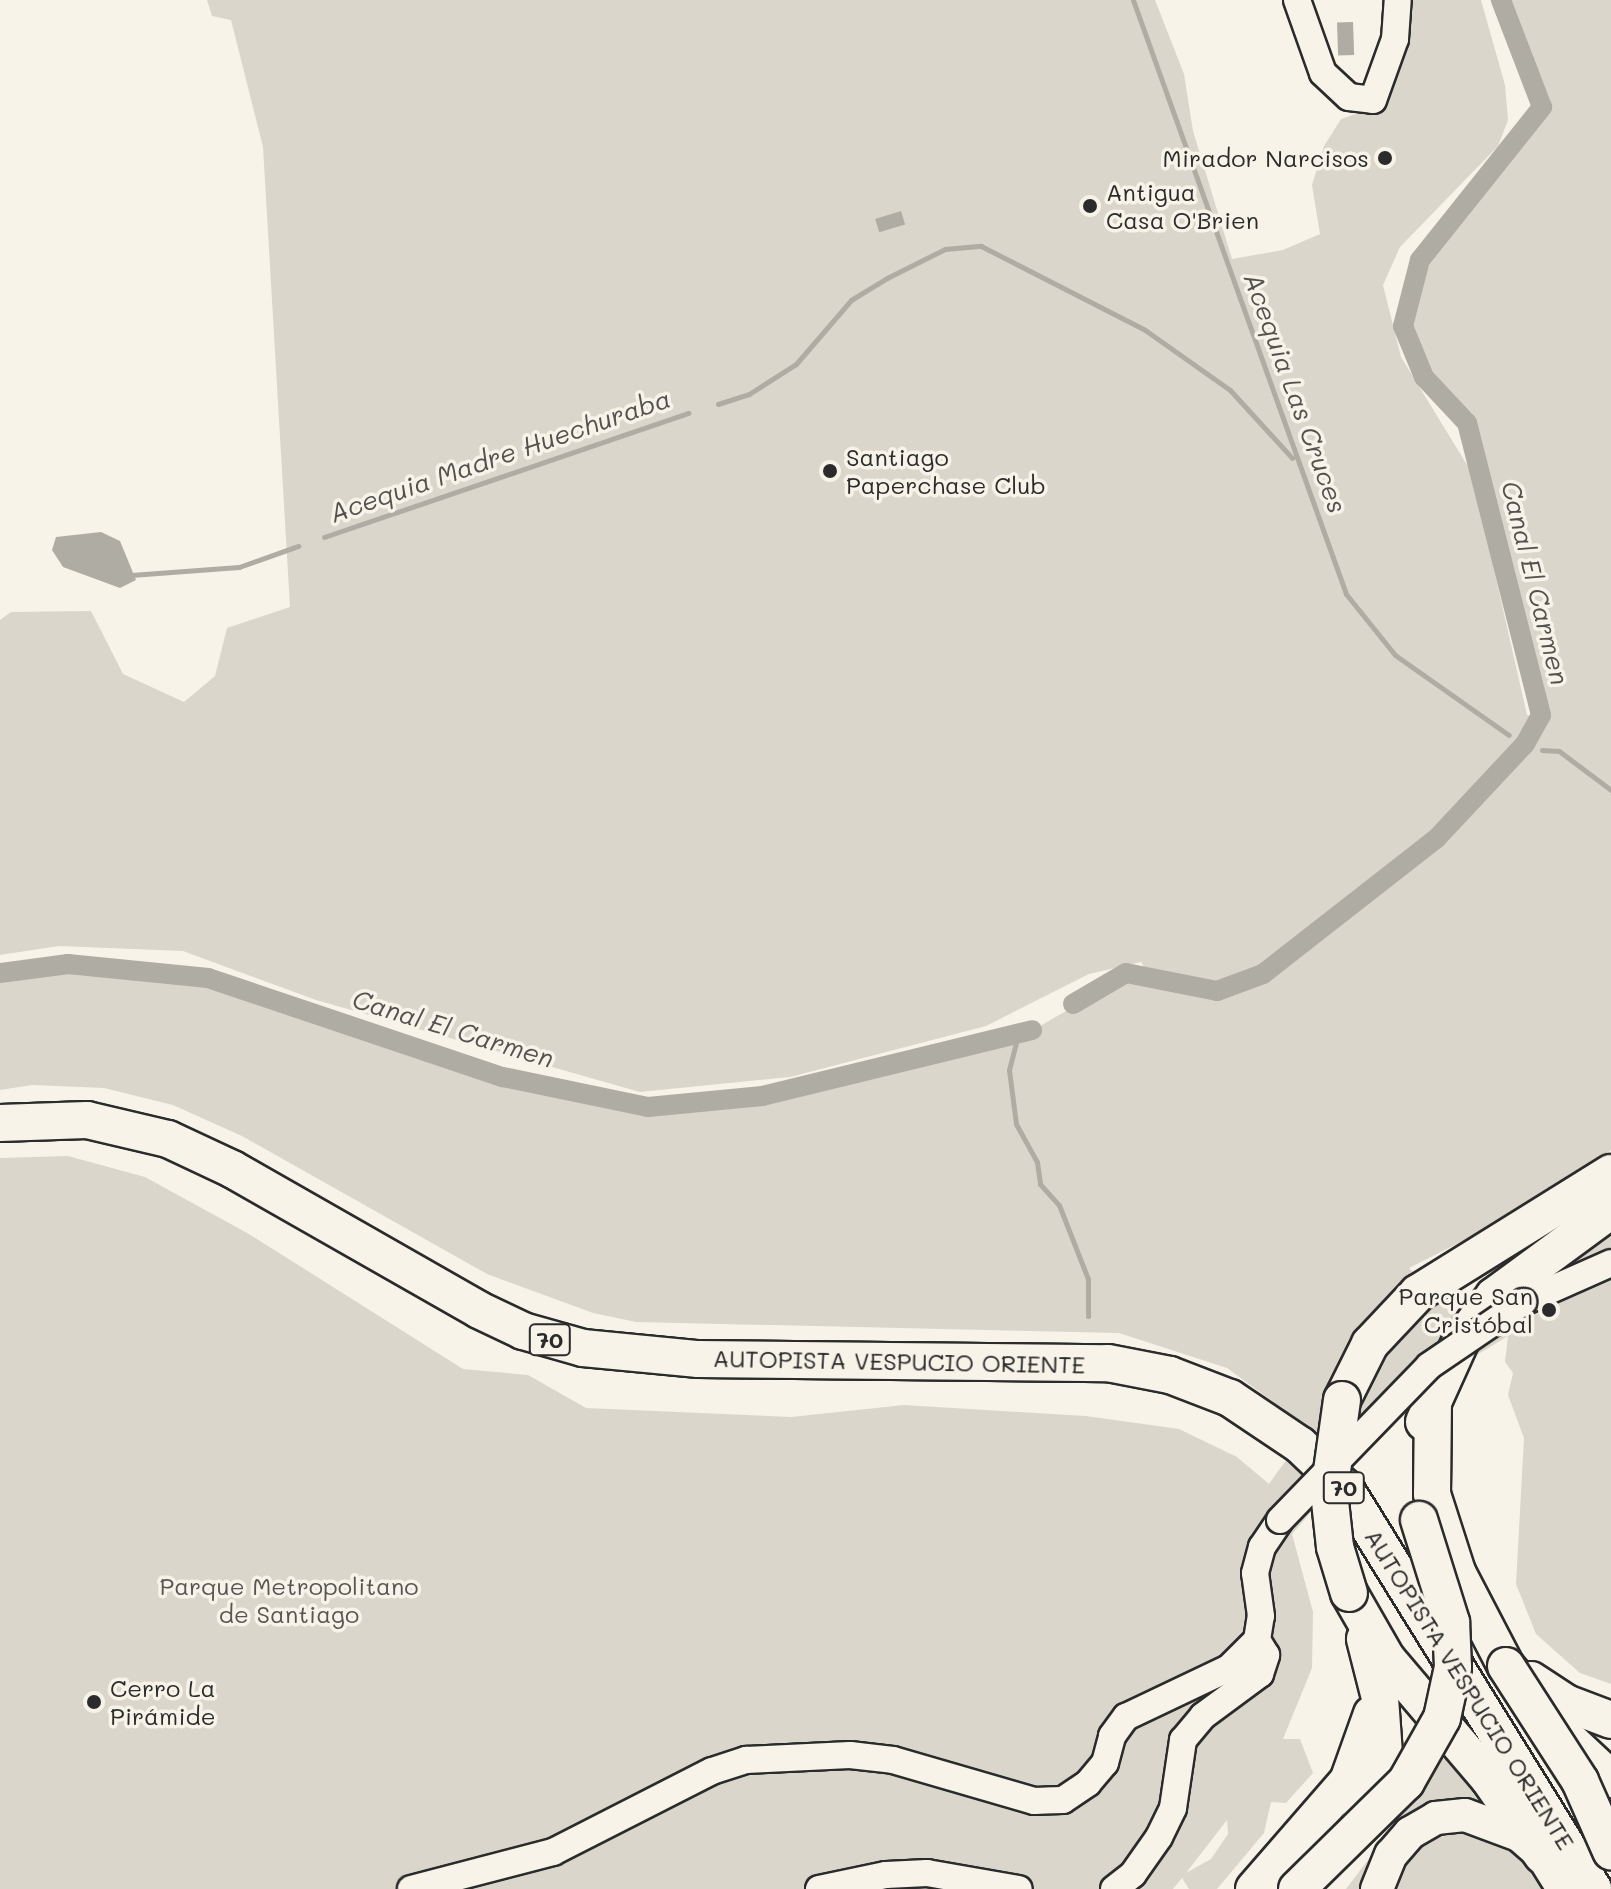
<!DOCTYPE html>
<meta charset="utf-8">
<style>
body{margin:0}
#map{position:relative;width:1611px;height:1889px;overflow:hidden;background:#f7f3e8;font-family:Mali,sans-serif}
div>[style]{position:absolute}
.green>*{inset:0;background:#dad6cc}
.water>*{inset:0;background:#afaca4;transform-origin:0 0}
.stream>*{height:5px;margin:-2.5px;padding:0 2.5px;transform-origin:2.5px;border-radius:2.5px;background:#afaca4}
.canal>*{height:20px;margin:-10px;padding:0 10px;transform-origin:10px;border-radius:10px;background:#afaca4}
.roads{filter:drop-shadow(2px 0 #2b2b2b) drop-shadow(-2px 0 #2b2b2b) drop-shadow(0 2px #2b2b2b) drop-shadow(0 -2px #2b2b2b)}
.minor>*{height:26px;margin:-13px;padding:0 13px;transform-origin:13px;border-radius:13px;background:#f7f3e8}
.major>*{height:32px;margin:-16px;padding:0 16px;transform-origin:16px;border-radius:16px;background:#f7f3e8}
.highway>*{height:36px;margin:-18px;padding:0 18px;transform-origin:18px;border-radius:18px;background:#f7f3e8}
.bridges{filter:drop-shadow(2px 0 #2b2b2b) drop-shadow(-2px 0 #2b2b2b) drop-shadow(0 2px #2b2b2b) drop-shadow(0 -2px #2b2b2b)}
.minor-bridge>*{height:26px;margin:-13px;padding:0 13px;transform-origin:13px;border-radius:13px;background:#f7f3e8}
.highway-bridge>*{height:36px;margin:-18px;padding:0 18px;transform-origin:18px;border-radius:18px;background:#f7f3e8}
.dots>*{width:22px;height:22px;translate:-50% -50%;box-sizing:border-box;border:4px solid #f7f3e8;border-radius:50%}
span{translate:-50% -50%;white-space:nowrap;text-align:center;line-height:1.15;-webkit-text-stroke:7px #f7f3e8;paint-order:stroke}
.shield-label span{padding:2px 6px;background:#f7f3e8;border:2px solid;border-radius:6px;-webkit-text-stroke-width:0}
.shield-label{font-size:22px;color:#2b2b2b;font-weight:700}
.poi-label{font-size:24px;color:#2b2b2b}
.right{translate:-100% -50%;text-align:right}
.left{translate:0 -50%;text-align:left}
.street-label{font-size:24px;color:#2b2b2b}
.park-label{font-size:24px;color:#575653}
.water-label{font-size:26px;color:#53524f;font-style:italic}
</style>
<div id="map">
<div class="green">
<div style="clip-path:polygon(evenodd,207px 0,1155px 0,1184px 74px,1193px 131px,1232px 259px,1283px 250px,1320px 234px,1312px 185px,1324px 146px,1341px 119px,1380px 105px,1385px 0,1481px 0,1505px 85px,1508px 120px,1498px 146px,1400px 247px,1383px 285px,1401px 357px,1472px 473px,1527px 715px,1545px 720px,1544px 686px,1522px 630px,1472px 420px,1429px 374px,1409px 326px,1425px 263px,1549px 108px,1508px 0,1611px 0,1611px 1150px,1544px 1200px,1409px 1268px,1466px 1326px,1611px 1230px,1611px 1684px,1580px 1673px,1536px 1634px,1516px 1584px,1524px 1438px,1508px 1395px,1513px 1373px,1505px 1362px,1508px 1336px,1413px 1394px,1292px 1534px,1313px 1612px,1312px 1668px,1283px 1739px,1300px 1739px,1313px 1773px,1286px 1803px,1271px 1802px,1264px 1833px,1217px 1889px,1189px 1889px,1182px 1878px,1173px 1889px,0 1889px,0 1158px,68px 1156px,145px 1177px,249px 1234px,463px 1369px,528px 1375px,586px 1408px,791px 1417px,904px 1405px,1086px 1416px,1179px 1429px,1237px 1457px,1269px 1484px,1309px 1428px,1227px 1368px,1119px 1333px,636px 1322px,593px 1313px,487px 1274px,242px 1136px,173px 1105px,104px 1088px,32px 1085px,0 1090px,0 979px,68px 970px,207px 984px,502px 1083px,647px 1113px,763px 1102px,1021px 1037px,1123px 978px,1154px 985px,1141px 962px,1089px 974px,986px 1026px,790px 1077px,640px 1092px,316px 1000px,183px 951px,59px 946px,0 955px,0 620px,11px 612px,91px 611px,123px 674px,184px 702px,215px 676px,227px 628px,290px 607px,263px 147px,231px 20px,212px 16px,207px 0,1227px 1820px,1228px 1834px,1211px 1859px,1186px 1873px,1227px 1820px)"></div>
<div style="clip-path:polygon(1447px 1740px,1508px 1816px,1459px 1807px,1367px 1889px,1346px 1889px,1396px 1823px)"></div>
<div style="clip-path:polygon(1471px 1829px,1518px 1847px,1551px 1889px,1392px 1889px,1400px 1870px,1429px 1840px)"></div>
</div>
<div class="water">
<div style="left:1353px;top:22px;width:33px;height:16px;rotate:88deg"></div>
<div style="left:901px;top:211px;width:14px;height:27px;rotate:73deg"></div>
<div style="clip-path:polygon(101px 532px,120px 541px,136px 580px,120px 588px,63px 567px,52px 550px,56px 537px)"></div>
</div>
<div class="stream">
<div style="left:1133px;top:0;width:631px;rotate:70.27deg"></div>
<div style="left:1346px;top:594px;width:78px;rotate:51.2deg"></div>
<div style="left:1395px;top:655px;width:139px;rotate:35.1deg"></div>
<div style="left:718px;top:404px;width:33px;rotate:-18deg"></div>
<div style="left:749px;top:394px;width:56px;rotate:-32.6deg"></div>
<div style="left:796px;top:364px;width:84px;rotate:-49.3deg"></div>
<div style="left:851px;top:300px;width:42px;rotate:-31.4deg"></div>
<div style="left:887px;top:278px;width:65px;rotate:-26.6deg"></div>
<div style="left:945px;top:249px;width:36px;rotate:-5deg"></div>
<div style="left:981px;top:246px;width:184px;rotate:27.1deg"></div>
<div style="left:1145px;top:330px;width:104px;rotate:35.2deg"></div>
<div style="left:1230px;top:390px;width:92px;rotate:47.6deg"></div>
<div style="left:324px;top:537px;width:385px;rotate:-18.8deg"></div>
<div style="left:131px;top:575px;width:108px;rotate:-4.2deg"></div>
<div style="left:239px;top:567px;width:63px;rotate:-19.6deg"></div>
<div style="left:1542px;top:750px;width:17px;rotate:3deg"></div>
<div style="left:1559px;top:751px;width:65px;rotate:36.9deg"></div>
<div style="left:1019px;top:1031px;width:40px;rotate:104.4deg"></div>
<div style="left:1009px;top:1070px;width:54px;rotate:82.6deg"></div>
<div style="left:1016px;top:1124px;width:43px;rotate:61.1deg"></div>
<div style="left:1037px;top:1162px;width:22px;rotate:82deg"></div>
<div style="left:1040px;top:1184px;width:28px;rotate:48deg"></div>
<div style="left:1059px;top:1205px;width:79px;rotate:68.6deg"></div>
<div style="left:1088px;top:1279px;width:37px;rotate:90deg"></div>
</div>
<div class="canal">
<div style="left:0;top:973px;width:69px;rotate:-7.5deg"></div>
<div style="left:68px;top:964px;width:141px;rotate:5.7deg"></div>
<div style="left:208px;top:978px;width:311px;rotate:18.6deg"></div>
<div style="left:503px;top:1077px;width:148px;rotate:11.7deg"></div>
<div style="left:648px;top:1107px;width:115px;rotate:-5.5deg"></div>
<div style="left:762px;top:1096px;width:278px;rotate:-13.7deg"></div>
<div style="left:1073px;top:1004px;width:61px;rotate:-30.3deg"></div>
<div style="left:1126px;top:973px;width:93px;rotate:11.2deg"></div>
<div style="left:1217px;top:991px;width:49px;rotate:-20.3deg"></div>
<div style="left:1263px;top:974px;width:219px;rotate:-38deg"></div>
<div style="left:1436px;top:839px;width:130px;rotate:-46.9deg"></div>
<div style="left:1525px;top:744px;width:33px;rotate:-61deg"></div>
<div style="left:1541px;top:715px;width:301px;rotate:-104.2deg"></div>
<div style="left:1467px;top:423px;width:63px;rotate:-133.1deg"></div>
<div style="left:1424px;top:377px;width:55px;rotate:-112.4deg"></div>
<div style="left:1403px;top:326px;width:68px;rotate:-75.6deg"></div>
<div style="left:1420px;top:260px;width:196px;rotate:-51.4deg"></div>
<div style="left:1542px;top:107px;width:115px;rotate:-111deg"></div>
</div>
<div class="roads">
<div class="minor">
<div style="left:1297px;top:0;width:77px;rotate:70.4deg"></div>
<div style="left:1323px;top:73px;width:35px;rotate:43deg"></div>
<div style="left:1349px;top:97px;width:24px;rotate:7deg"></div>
<div style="left:1373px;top:100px;width:65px;rotate:-70.2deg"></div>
<div style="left:1395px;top:39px;width:39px;rotate:-86deg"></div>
<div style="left:1523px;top:1302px;width:96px;rotate:-23.9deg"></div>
<div style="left:411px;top:1889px;width:147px;rotate:-14.6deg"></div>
<div style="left:553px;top:1852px;width:178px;rotate:-27deg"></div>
<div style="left:712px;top:1771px;width:36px;rotate:-18deg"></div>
<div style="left:746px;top:1760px;width:104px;rotate:-2.8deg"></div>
<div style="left:850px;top:1755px;width:43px;rotate:6.6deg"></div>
<div style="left:893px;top:1760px;width:147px;rotate:16.2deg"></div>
<div style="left:1034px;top:1801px;width:29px;rotate:-2deg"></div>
<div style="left:1063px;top:1800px;width:30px;rotate:-34deg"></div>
<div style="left:1088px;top:1783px;width:26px;rotate:-50deg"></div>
<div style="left:1105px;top:1763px;width:28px;rotate:-75deg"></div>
<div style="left:1112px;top:1736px;width:24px;rotate:-54deg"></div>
<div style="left:1126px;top:1717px;width:114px;rotate:-25.4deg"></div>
<div style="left:1229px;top:1668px;width:40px;rotate:-45deg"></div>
<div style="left:1257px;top:1640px;width:24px;rotate:-81deg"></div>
<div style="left:1261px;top:1616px;width:43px;rotate:-97.9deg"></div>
<div style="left:1255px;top:1573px;width:27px;rotate:-75deg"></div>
<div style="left:1262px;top:1547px;width:32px;rotate:-56deg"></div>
<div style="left:819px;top:1889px;width:68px;rotate:-11.8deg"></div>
<div style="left:886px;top:1875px;width:41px;rotate:-2.8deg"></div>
<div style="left:927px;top:1873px;width:93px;rotate:9.9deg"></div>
<div style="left:1114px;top:1889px;width:24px;rotate:-38deg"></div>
<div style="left:1133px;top:1874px;width:45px;rotate:-54.9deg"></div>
<div style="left:1159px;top:1837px;width:32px;rotate:-64deg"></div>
<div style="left:1173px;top:1808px;width:69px;rotate:-81.6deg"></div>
<div style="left:1183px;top:1740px;width:31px;rotate:-50deg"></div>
<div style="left:1203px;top:1716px;width:71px;rotate:-36.4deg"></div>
<div style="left:1260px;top:1674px;width:20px;rotate:-72deg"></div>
<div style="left:1266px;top:1655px;width:17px;rotate:-121deg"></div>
</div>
<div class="major">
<div style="left:1377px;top:1889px;width:37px;rotate:-68deg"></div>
<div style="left:1391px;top:1855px;width:29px;rotate:-49deg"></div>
<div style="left:1410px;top:1833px;width:30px;rotate:-30deg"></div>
<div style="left:1436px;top:1818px;width:29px;rotate:-6deg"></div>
<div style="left:1465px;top:1815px;width:58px;rotate:20.3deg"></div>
<div style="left:1519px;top:1835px;width:30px;rotate:41deg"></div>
<div style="left:1542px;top:1855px;width:40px;rotate:58deg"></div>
</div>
<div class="highway">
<div style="left:0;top:1123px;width:87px;rotate:-2deg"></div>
<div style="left:87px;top:1120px;width:83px;rotate:13.2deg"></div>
<div style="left:168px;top:1139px;width:71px;rotate:25.1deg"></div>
<div style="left:232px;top:1169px;width:284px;rotate:29.7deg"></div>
<div style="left:479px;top:1310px;width:49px;rotate:25.5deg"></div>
<div style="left:523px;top:1331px;width:62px;rotate:15.8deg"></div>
<div style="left:583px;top:1348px;width:116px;rotate:5.5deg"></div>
<div style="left:698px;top:1359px;width:410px;rotate:0.6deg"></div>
<div style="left:1108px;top:1363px;width:63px;rotate:11deg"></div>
<div style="left:1170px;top:1375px;width:64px;rotate:21deg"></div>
<div style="left:1230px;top:1398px;width:84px;rotate:33.9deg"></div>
<div style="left:1300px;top:1445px;width:61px;rotate:43.7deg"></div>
<div style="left:1344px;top:1487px;width:473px;rotate:58.2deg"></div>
<div style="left:1342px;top:1400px;width:63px;rotate:-63.4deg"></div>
<div style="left:1370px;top:1344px;width:70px;rotate:-46.7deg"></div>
<div style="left:1418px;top:1293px;width:227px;rotate:-31.9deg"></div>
<div style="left:1433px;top:1400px;width:94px;rotate:90.6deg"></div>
<div style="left:1432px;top:1494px;width:82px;rotate:72.2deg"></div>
<div style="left:1457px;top:1572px;width:106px;rotate:62.5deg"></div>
<div style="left:1506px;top:1666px;width:89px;rotate:50deg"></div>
<div style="left:1563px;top:1734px;width:66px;rotate:43.2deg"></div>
<div style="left:1424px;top:1422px;width:90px;rotate:-65.7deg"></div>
<div style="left:1461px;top:1340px;width:55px;rotate:-53.1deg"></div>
<div style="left:1494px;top:1296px;width:145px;rotate:-36.3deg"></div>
<div style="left:1349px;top:1593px;width:76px;rotate:60.1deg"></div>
<div style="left:1387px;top:1659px;width:157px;rotate:49.6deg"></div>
<div style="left:1489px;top:1779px;width:93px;rotate:55.1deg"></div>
<div style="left:1531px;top:1680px;width:42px;rotate:33.3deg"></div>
<div style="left:1566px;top:1703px;width:48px;rotate:20.7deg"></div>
<div style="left:1356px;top:1828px;width:32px;rotate:-60deg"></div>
<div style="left:1372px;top:1800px;width:48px;rotate:-75.4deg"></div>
<div style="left:1384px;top:1754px;width:56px;rotate:-94.1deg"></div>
<div style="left:1380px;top:1698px;width:61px;rotate:-104.3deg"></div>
<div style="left:1254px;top:1889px;width:143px;rotate:-49deg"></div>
<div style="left:1348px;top:1781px;width:71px;rotate:-70.3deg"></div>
</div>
</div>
<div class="bridges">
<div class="minor-bridge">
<div style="left:1280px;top:1520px;width:214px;rotate:-45.9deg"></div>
<div style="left:1429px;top:1366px;width:114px;rotate:-34.2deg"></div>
</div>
<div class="highway-bridge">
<div style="left:1342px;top:1400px;width:93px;rotate:98deg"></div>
<div style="left:1329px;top:1492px;width:55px;rotate:83.8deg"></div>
<div style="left:1335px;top:1547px;width:48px;rotate:73.1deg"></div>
<div style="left:1506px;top:1666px;width:137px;rotate:57.2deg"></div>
<div style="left:1580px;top:1781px;width:77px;rotate:66.1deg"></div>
<div style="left:1297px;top:1889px;width:153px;rotate:-44.5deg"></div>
<div style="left:1406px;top:1782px;width:73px;rotate:-60.6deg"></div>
<div style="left:1442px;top:1718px;width:52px;rotate:-77.8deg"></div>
<div style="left:1453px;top:1667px;width:45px;rotate:-92.5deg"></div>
<div style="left:1451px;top:1622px;width:107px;rotate:-107.4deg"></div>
</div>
</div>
<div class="dots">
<div style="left:1385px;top:158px;background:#2b2b2b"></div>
<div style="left:1090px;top:206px;background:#2b2b2b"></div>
<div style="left:830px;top:471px;background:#2b2b2b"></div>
<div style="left:1549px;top:1310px;background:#2b2b2b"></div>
<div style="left:94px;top:1702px;background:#2b2b2b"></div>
</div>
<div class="shield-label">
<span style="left:550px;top:1340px">70</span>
<span style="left:1344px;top:1488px">70</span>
</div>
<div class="poi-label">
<span class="right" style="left:1369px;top:158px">Mirador Narcisos</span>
<span class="left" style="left:1106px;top:206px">Antigua<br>Casa O'Brien</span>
<span class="left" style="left:846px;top:471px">Santiago<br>Paperchase Club</span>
<span class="right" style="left:1533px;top:1310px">Parque San<br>Cristóbal</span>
<span class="left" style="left:110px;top:1702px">Cerro La<br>Pirámide</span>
</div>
<div class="street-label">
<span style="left:899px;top:1361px;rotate:1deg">AUTOPISTA VESPUCIO ORIENTE</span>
<span style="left:1470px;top:1689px;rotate:58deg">AUTOPISTA VESPUCIO ORIENTE</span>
</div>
<div class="park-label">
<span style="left:289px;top:1600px">Parque Metropolitano<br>de Santiago</span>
</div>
<div class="water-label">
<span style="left:1295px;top:393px;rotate:70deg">Acequia Las Cruces</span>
<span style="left:500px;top:456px;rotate:-19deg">Acequia Madre Huechuraba</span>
<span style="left:1535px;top:583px;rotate:76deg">Canal El Carmen</span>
<span style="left:453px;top:1029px;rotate:17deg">Canal El Carmen</span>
</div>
</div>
